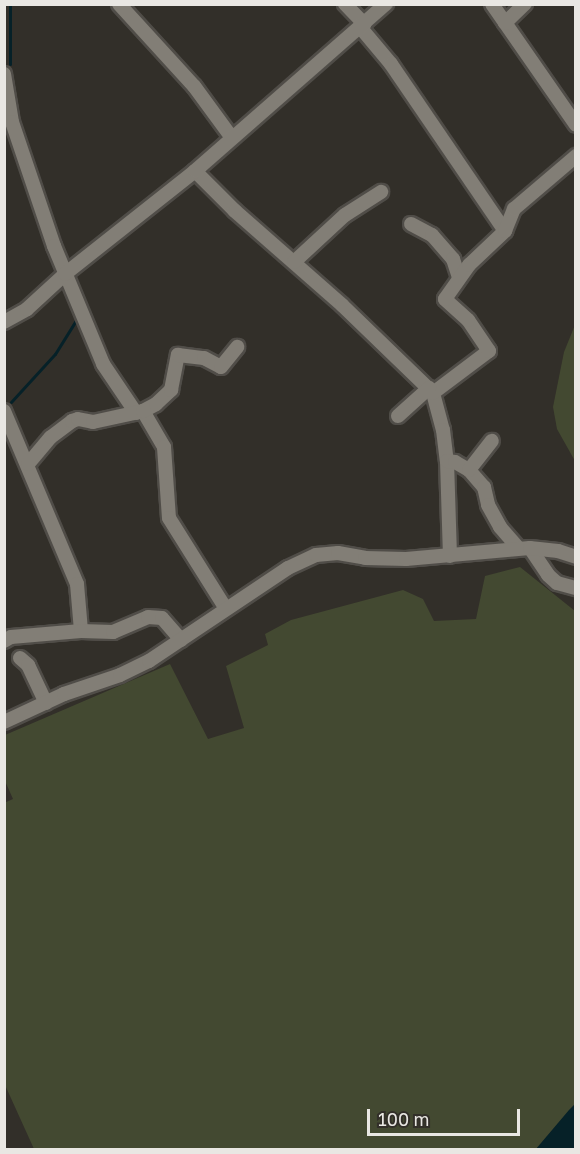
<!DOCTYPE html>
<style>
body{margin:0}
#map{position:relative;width:580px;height:1154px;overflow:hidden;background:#322f29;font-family:"Golos Text",sans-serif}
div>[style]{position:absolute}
.green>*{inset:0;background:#434931}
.water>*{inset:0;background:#062128}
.stream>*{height:3px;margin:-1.5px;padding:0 1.5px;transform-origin:1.5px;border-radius:1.5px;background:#062128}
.roads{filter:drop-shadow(2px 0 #504d48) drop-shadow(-2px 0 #504d48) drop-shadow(0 2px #504d48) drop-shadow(0 -2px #504d48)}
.minor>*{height:14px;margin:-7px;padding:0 7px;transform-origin:7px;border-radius:7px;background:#827e76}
span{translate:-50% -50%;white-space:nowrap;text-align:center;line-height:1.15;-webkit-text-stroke:4.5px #322f29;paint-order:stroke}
.frame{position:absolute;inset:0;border:6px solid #e9e7e3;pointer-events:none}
.scale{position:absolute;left:367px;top:1109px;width:153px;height:27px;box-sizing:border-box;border:3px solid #e9e7e3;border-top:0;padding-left:8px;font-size:18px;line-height:21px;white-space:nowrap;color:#e9e7e3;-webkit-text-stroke:4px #322f29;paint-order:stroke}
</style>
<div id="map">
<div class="green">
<div style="clip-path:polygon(575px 325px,575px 461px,557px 429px,553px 407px,564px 352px)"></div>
<div style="clip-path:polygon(520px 567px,575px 611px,575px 1104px,536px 1149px,34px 1149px,5px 1085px,4px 803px,13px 799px,5px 781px,5px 735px,170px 664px,208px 739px,244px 728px,226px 666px,268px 645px,265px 634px,291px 620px,403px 590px,423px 599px,434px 621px,476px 619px,485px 576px)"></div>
</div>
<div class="water">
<div style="clip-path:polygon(575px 1104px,575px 1149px,536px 1149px,569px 1110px)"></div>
</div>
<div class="stream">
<div style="left:10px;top:64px;width:60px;rotate:-90deg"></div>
<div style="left:11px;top:402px;width:65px;rotate:-47.5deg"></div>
<div style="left:55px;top:354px;width:44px;rotate:-58.1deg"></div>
</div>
<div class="roads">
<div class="minor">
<div style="left:119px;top:4px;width:111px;rotate:47.6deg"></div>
<div style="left:194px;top:86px;width:64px;rotate:53.8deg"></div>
<div style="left:345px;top:4px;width:28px;rotate:46deg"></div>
<div style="left:492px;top:4px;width:147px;rotate:55.2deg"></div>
<div style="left:505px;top:23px;width:28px;rotate:-44deg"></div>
<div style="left:360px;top:27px;width:48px;rotate:50deg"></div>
<div style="left:391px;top:64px;width:202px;rotate:55.7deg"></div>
<div style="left:4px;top:74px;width:49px;rotate:80.5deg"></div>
<div style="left:12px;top:122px;width:131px;rotate:71.3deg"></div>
<div style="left:54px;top:246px;width:128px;rotate:67.4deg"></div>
<div style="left:103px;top:364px;width:59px;rotate:56deg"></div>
<div style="left:195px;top:171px;width:57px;rotate:45deg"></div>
<div style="left:235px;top:211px;width:142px;rotate:41.3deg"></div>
<div style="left:342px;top:305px;width:127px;rotate:44deg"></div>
<div style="left:433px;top:393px;width:38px;rotate:75deg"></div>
<div style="left:443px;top:430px;width:31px;rotate:83deg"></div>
<div style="left:447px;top:461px;width:95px;rotate:88.2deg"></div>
<div style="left:411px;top:224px;width:24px;rotate:28deg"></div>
<div style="left:432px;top:235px;width:32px;rotate:49deg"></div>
<div style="left:453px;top:259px;width:19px;rotate:72deg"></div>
<div style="left:294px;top:262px;width:69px;rotate:-42.7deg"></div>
<div style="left:345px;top:215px;width:43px;rotate:-32.6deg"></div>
<div style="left:4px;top:322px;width:26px;rotate:-29deg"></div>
<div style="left:27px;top:309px;width:52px;rotate:-42.6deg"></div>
<div style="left:65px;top:274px;width:166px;rotate:-38.4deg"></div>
<div style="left:195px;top:171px;width:254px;rotate:-41.2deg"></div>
<div style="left:433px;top:393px;width:70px;rotate:-36.9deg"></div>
<div style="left:489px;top:351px;width:37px;rotate:-124deg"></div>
<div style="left:468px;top:320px;width:31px;rotate:-138deg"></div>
<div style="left:445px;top:299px;width:42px;rotate:-54.8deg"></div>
<div style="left:469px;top:265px;width:50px;rotate:-43.4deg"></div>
<div style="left:505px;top:231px;width:24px;rotate:-68deg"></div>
<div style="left:514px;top:209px;width:82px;rotate:-40.5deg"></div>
<div style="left:4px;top:411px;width:188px;rotate:67.1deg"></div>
<div style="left:77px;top:584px;width:47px;rotate:85.1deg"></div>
<div style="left:143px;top:411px;width:42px;rotate:59.7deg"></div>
<div style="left:164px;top:447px;width:71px;rotate:86deg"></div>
<div style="left:169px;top:518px;width:107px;rotate:57.9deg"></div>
<div style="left:398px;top:416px;width:42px;rotate:-42.1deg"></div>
<div style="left:447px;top:461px;width:8px;rotate:7deg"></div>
<div style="left:455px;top:462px;width:16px;rotate:30deg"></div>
<div style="left:469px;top:470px;width:23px;rotate:49deg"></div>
<div style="left:484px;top:487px;width:18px;rotate:77deg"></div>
<div style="left:488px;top:505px;width:25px;rotate:61deg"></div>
<div style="left:500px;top:527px;width:28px;rotate:49deg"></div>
<div style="left:28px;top:464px;width:35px;rotate:-50deg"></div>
<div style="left:51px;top:437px;width:26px;rotate:-37deg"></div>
<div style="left:72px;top:421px;width:6px;rotate:-18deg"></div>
<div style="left:78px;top:419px;width:15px;rotate:11deg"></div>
<div style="left:93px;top:422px;width:51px;rotate:-12.4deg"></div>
<div style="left:143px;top:411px;width:15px;rotate:-28deg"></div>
<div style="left:156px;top:404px;width:21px;rotate:-43deg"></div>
<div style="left:171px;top:390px;width:36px;rotate:-79deg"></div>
<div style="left:178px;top:355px;width:26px;rotate:7deg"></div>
<div style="left:204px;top:358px;width:19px;rotate:28deg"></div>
<div style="left:221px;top:367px;width:26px;rotate:-51deg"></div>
<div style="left:469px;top:470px;width:37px;rotate:-52deg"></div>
<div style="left:530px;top:548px;width:32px;rotate:56deg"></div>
<div style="left:548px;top:575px;width:12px;rotate:42deg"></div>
<div style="left:557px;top:583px;width:20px;rotate:15deg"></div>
<div style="left:4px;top:641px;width:8px;rotate:-30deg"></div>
<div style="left:11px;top:637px;width:70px;rotate:-4.9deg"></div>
<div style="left:81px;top:631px;width:32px;rotate:2deg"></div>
<div style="left:113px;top:632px;width:38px;rotate:-23deg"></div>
<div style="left:148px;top:617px;width:14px;rotate:4deg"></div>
<div style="left:162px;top:618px;width:29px;rotate:49deg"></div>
<div style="left:20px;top:658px;width:11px;rotate:41deg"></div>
<div style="left:28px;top:665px;width:42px;rotate:64.7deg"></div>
<div style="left:4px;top:722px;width:66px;rotate:-25deg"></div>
<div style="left:64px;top:694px;width:59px;rotate:-18.7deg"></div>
<div style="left:120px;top:675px;width:32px;rotate:-26deg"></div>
<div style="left:149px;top:661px;width:167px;rotate:-33.8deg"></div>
<div style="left:288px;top:568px;width:31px;rotate:-25deg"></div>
<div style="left:316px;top:555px;width:22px;rotate:-5deg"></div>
<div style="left:338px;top:553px;width:27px;rotate:10deg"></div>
<div style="left:365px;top:558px;width:41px;rotate:1.4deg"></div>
<div style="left:406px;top:559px;width:124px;rotate:-5.1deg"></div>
<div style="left:530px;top:548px;width:28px;rotate:6deg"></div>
<div style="left:558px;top:551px;width:19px;rotate:18deg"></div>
</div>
</div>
<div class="frame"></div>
<div class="scale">100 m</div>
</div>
